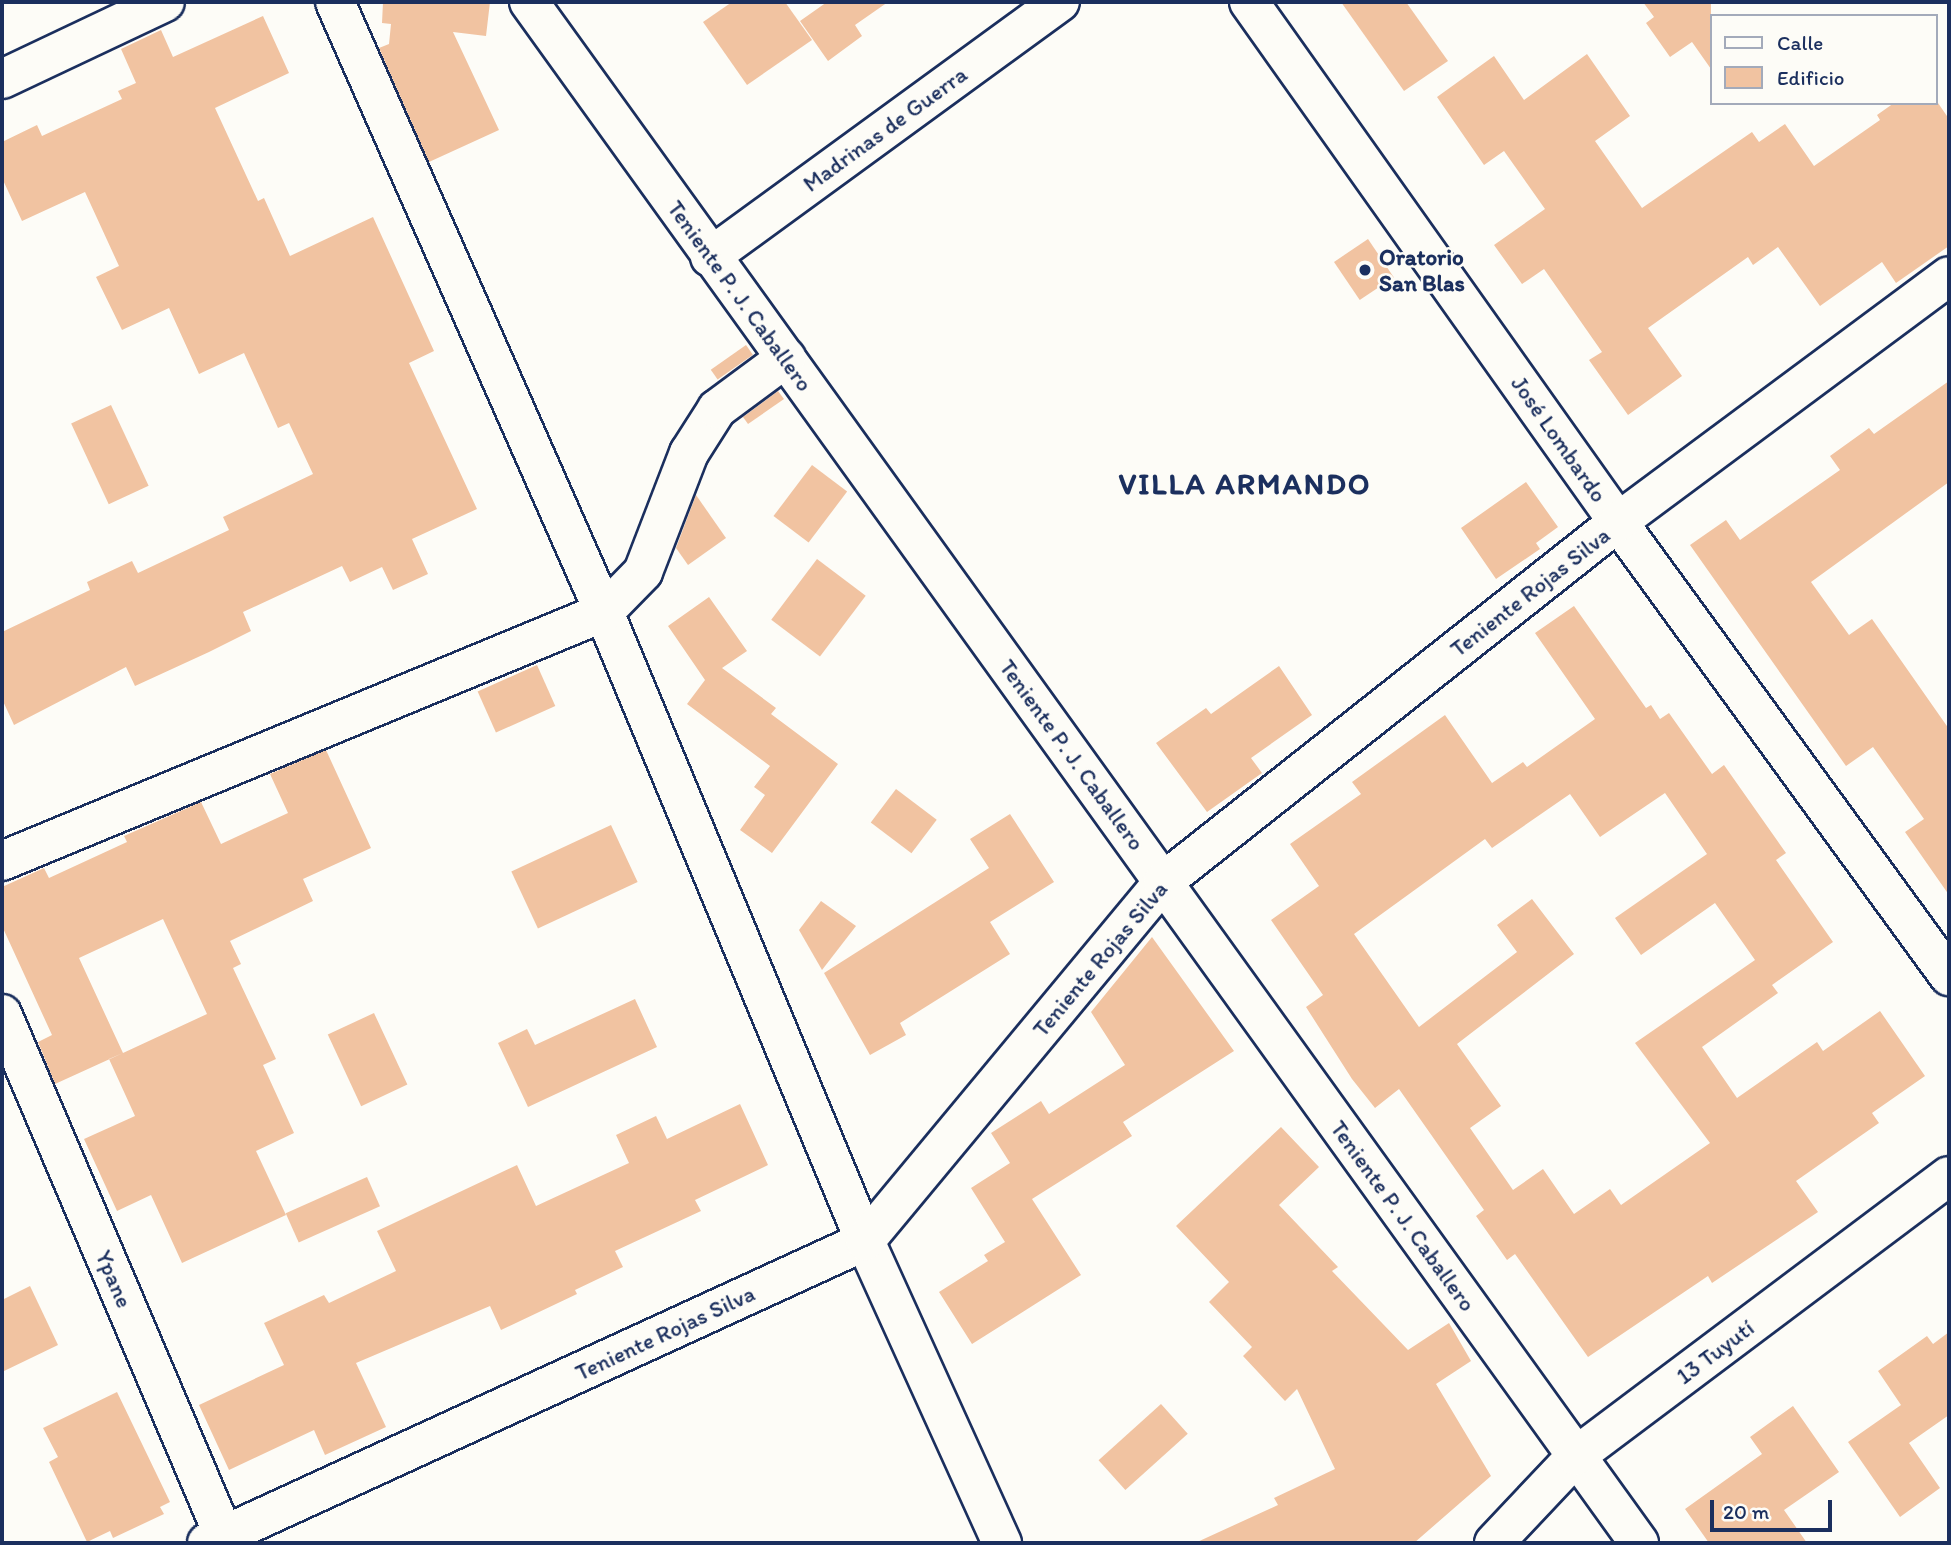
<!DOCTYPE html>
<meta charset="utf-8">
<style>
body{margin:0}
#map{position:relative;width:1951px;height:1545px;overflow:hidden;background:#fdfcf7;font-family:Itim,sans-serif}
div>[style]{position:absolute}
.building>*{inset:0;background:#f1c3a1;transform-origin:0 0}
.roads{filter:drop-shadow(2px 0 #1b2f5e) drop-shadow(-2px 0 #1b2f5e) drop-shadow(0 2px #1b2f5e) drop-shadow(0 -2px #1b2f5e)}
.minor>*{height:38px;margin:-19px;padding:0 19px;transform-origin:19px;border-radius:19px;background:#fdfcf7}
.dots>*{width:19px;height:19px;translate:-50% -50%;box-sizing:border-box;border:4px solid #fdfcf7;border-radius:50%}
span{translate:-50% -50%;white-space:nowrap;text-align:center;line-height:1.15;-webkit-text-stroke:5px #fdfcf7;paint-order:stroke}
.street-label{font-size:23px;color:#1b2f5e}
.poi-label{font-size:23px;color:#1b2f5e;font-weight:700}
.left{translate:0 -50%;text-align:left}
.district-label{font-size:30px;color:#1b2f5e;font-weight:700;letter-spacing:2px}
.frame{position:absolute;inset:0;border:4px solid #1b2f5e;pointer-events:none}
.legend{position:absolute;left:1710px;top:14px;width:228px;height:91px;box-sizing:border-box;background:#fdfcf7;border:2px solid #a3aaba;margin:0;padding:9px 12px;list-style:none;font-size:21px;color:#1b2f5e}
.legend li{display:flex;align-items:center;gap:14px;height:35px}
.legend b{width:35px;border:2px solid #a3aaba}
.scale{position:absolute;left:1710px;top:1500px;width:122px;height:32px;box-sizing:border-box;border:4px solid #1b2f5e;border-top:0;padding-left:9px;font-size:21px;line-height:24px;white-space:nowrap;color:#1b2f5e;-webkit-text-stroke:5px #fdfcf7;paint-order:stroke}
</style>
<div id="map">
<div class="building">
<div style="clip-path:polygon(383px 2px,490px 2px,486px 36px,453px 32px,499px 130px,429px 162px,379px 48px,389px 44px,391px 24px,382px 23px)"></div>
<div style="clip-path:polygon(732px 2px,785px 2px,812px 40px,747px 85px,703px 22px)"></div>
<div style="clip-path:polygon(827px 2px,888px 2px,855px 25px,862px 36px,828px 61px,800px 21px)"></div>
<div style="clip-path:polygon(1341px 2px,1406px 2px,1448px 61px,1404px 91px)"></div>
<div style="clip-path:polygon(1643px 2px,1711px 2px,1711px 69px,1692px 42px,1670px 57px,1646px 23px,1654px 17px)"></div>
<div style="clip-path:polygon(263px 16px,289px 73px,215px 108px,258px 201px,264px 198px,290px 256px,373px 217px,434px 351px,409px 363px,477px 509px,412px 539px,428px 574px,393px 590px,382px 567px,350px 582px,342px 566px,243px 612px,251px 631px,209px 652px,135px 686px,126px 667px,14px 725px,2px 699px,2px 632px,90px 590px,87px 582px,132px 561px,138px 573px,229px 530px,223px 517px,313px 474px,289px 423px,278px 428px,244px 353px,199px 374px,169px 308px,122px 330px,96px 277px,119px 266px,85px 192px,22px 221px,2px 178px,2px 142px,37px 125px,42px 136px,122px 99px,118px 91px,136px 83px,121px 49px,161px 30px,173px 57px)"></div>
<div style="clip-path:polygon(1587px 54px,1630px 116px,1595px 141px,1642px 208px,1752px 132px,1759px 142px,1785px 124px,1814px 166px,1880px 120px,1877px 115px,1894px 103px,1938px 103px,1949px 119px,1949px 246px,1896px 283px,1882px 262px,1820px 306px,1778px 247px,1753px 265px,1748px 257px,1648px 328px,1682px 376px,1628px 415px,1589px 360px,1602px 352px,1544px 269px,1522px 284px,1494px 245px,1545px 209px,1504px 151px,1484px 165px,1437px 97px,1494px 56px,1524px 100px)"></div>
<div style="left:1368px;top:239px;width:46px;height:41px;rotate:56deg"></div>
<div style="left:746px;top:345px;width:12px;height:43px;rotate:55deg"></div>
<div style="clip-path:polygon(1949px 381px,1949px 482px,1811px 582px,1849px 635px,1872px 619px,1949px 729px,1949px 895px,1905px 832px,1924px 819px,1873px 747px,1846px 766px,1690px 545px,1726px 520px,1740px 540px,1840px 470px,1830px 456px,1869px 428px,1874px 434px)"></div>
<div style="clip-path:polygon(778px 391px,784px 399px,748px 424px,743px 417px)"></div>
<div style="left:111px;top:405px;width:89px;height:44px;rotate:65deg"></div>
<div style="left:812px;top:465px;width:44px;height:64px;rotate:37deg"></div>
<div style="clip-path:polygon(1526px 482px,1558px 527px,1536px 543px,1540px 549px,1496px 579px,1461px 528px)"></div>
<div style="clip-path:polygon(696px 495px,726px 538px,688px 565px,676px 548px)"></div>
<div style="left:817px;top:559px;width:61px;height:76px;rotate:37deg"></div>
<div style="clip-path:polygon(709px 597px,747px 651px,722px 668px,776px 708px,771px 714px,838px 764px,772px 853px,740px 830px,765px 795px,754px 787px,770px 766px,687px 704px,705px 680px,668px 626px)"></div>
<div style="clip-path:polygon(evenodd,1574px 606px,1646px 708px,1651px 705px,1660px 719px,1669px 713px,1712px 774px,1724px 765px,1786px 853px,1776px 860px,1833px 942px,1772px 985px,1778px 993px,1702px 1047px,1737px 1098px,1817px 1042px,1823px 1051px,1880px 1011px,1925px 1076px,1872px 1113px,1879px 1123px,1796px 1181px,1818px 1212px,1712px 1283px,1708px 1276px,1588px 1357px,1515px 1254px,1507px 1260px,1476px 1216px,1484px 1210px,1399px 1089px,1375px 1108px,1352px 1079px,1306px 1007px,1323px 995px,1271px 920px,1319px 886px,1290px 844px,1361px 794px,1352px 782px,1445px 715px,1492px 783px,1523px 762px,1527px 767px,1595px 719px,1535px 633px,1574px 606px,1665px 793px,1707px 854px,1615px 918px,1641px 955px,1715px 903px,1755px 960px,1635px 1043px,1710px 1143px,1621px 1205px,1610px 1189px,1574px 1214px,1543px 1169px,1513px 1190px,1470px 1128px,1501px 1106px,1457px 1044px,1574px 954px,1532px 899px,1497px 925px,1517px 952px,1419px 1027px,1354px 934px,1485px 839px,1492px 848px,1570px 794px,1600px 837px,1665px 793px)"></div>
<div style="left:537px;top:665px;width:45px;height:65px;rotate:66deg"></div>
<div style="clip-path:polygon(1279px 666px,1312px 715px,1251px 758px,1262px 773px,1207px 812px,1156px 743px,1206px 708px,1211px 714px)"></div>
<div style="clip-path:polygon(evenodd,326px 750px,371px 848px,303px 879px,313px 901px,230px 941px,241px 964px,233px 968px,276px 1059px,263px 1065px,294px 1133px,256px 1151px,286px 1215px,182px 1263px,151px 1195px,117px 1211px,84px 1139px,135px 1116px,109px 1059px,123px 1053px,55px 1084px,38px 1042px,52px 1035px,2px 926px,2px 887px,44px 868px,49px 878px,127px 842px,124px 836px,201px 802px,221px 844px,288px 813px,270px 774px,326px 750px,163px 919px,207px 1014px,123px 1053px,79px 958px,163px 919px)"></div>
<div style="left:896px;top:789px;width:51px;height:42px;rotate:37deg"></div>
<div style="clip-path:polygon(1010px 814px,1054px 882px,990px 922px,1010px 954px,900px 1023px,906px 1035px,870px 1055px,824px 973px,989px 868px,970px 839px)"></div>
<div style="left:611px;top:825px;width:63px;height:110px;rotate:65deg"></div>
<div style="clip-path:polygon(821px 901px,856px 926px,822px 970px,799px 930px)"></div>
<div style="clip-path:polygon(1152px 937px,1234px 1051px,1123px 1122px,1132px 1136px,1032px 1199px,1081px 1275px,972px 1344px,939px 1292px,988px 1261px,984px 1255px,1005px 1242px,971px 1188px,1010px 1163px,991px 1133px,1041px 1101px,1049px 1114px,1125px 1065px,1091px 1012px)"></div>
<div style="clip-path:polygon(635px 999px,657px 1047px,528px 1107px,498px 1043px,527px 1029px,535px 1045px)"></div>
<div style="left:374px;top:1013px;width:79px;height:51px;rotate:65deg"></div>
<div style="clip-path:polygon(740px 1104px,768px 1165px,695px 1200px,701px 1211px,615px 1251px,623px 1267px,575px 1290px,577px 1294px,501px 1330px,490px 1306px,356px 1363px,386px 1427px,325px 1455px,314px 1430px,229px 1470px,199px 1405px,284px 1365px,264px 1323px,324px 1295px,329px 1303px,396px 1271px,377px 1231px,517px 1165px,536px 1206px,629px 1163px,616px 1135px,656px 1116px,667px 1139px)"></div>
<div style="clip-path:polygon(1281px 1127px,1319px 1167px,1279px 1205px,1338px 1267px,1332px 1271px,1408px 1350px,1449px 1323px,1471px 1361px,1436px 1384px,1491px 1476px,1414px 1543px,1195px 1543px,1278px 1505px,1274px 1498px,1335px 1469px,1297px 1389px,1285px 1401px,1243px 1356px,1252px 1347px,1209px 1302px,1229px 1282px,1176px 1226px)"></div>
<div style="left:367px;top:1177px;width:32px;height:89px;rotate:66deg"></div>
<div style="clip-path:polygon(30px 1286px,58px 1345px,2px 1372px,2px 1300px)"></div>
<div style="clip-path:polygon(1949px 1332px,1949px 1415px,1909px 1443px,1940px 1488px,1900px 1517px,1848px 1442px,1901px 1405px,1878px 1371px,1927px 1336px,1933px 1344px)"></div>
<div style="clip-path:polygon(117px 1392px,170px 1502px,160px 1507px,164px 1514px,113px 1538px,110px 1531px,87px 1542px,49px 1462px,58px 1457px,43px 1428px)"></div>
<div style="left:1161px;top:1404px;width:40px;height:84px;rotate:48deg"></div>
<div style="clip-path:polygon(1793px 1406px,1839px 1472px,1784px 1510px,1807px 1543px,1709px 1543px,1685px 1509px,1762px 1454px,1750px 1437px)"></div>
</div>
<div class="roads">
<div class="minor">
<div style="left:335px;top:2px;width:667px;rotate:66.2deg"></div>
<div style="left:604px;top:612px;width:681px;rotate:67.46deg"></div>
<div style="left:865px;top:1241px;width:332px;rotate:65.6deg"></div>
<div style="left:529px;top:2px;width:1899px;rotate:54.23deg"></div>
<div style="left:1249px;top:2px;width:638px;rotate:54.64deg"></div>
<div style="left:1618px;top:522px;width:562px;rotate:53.91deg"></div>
<div style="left:2px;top:79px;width:180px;rotate:-25.3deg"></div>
<div style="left:710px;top:257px;width:433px;rotate:-36.1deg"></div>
<div style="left:2px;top:861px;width:651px;rotate:-22.47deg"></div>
<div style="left:604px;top:612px;width:56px;rotate:-45.7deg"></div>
<div style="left:643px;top:572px;width:128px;rotate:-68.9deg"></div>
<div style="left:689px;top:453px;width:52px;rotate:-57.5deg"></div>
<div style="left:717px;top:409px;width:86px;rotate:-36.5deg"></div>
<div style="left:2px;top:1014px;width:575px;rotate:66.96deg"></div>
<div style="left:207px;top:1543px;width:724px;rotate:-24.65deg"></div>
<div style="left:865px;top:1241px;width:467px;rotate:-50.3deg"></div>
<div style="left:1163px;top:882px;width:580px;rotate:-38.35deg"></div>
<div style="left:1618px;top:522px;width:412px;rotate:-36.6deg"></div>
<div style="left:1494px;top:1543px;width:120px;rotate:-46.7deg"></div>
<div style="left:1576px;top:1456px;width:466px;rotate:-36.9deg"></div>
</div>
</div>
<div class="dots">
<div style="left:1365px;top:270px;background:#1b2f5e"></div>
</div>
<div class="street-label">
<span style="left:885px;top:129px;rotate:-36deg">Madrinas de Guerra</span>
<span style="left:740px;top:296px;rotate:54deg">Teniente P. J. Caballero</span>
<span style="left:1559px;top:439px;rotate:55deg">José Lombardo</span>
<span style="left:1530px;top:592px;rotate:-38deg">Teniente Rojas Silva</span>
<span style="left:1072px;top:755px;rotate:54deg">Teniente P. J. Caballero</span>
<span style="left:1100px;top:959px;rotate:-50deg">Teniente Rojas Silva</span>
<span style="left:1403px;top:1216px;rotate:54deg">Teniente P. J. Caballero</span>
<span style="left:114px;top:1279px;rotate:67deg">Ypane</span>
<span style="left:665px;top:1333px;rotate:-25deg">Teniente Rojas Silva</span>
<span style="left:1715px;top:1352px;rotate:-37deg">13 Tuyutí</span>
</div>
<div class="poi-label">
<span class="left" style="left:1379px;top:270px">Oratorio<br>San Blas</span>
</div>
<div class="district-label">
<span style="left:1245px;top:484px">VILLA ARMANDO</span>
</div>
<div class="frame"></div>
<ul class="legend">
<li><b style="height:9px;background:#fdfcf7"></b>Calle</li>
<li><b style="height:19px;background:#f1c3a1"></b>Edificio</li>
</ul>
<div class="scale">20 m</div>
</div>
